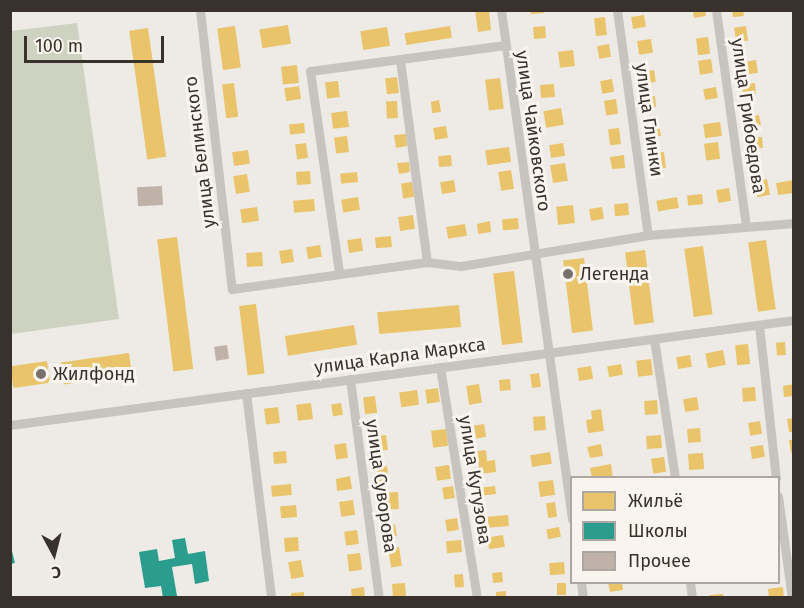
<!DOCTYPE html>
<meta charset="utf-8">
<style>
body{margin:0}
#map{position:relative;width:804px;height:608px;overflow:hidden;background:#eeebe6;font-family:"Fira Sans",sans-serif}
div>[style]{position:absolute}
.green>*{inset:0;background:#ced3c1}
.homes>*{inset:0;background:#e9c46a;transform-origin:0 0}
.schools>*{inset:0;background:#2a9d8f}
.building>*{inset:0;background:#c0b2a9;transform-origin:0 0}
.street>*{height:9px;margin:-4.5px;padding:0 4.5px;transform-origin:4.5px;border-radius:4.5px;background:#c7c3be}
.dots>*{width:16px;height:16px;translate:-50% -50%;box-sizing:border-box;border:3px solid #f9f5ee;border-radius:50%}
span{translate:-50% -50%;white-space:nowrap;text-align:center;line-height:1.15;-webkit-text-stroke:6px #f9f5ee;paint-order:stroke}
.street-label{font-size:18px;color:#39312c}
.poi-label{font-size:18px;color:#39312c}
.left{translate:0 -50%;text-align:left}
.frame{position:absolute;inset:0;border:12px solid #39312c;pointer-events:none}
.legend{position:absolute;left:570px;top:476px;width:210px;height:108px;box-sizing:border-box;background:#f9f5ee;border:2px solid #aca7a0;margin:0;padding:8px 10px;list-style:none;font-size:18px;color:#39312c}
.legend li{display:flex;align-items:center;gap:12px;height:30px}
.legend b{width:30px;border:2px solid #aca7a0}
.north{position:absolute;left:24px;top:524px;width:60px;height:60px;-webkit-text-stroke:4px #f9f5ee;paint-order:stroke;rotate:173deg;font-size:16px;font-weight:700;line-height:24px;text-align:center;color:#39312c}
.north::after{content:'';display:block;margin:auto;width:21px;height:27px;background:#39312c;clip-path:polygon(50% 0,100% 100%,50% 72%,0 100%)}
.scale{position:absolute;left:24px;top:36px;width:140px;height:27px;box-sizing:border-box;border:3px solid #39312c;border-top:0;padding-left:8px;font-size:18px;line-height:21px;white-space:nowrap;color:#39312c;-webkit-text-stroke:4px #f9f5ee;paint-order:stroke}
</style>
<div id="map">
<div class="green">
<div style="clip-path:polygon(77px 23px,119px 319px,11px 334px,11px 31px)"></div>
</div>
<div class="homes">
<div style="clip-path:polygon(475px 10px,489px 10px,491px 30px,478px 32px)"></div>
<div style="clip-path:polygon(530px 10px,544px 10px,544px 13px,531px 14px)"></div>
<div style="clip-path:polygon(693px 10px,705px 10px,706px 16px,694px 18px)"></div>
<div style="clip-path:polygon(732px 10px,743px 10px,744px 16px,733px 17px)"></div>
<div style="left:644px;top:15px;width:12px;height:13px;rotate:81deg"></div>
<div style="left:605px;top:17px;width:18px;height:11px;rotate:84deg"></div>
<div style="left:288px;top:25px;width:19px;height:29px;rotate:81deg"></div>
<div style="left:235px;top:26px;width:42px;height:18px;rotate:82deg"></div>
<div style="left:450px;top:26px;width:12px;height:46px;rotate:81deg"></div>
<div style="left:545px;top:26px;width:12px;height:12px;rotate:85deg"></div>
<div style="left:746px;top:26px;width:15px;height:12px;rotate:82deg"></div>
<div style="left:387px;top:27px;width:19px;height:27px;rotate:81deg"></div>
<div style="left:148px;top:28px;width:130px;height:19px;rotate:82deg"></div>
<div style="left:708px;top:37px;width:17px;height:12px;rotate:83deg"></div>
<div style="left:651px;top:39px;width:14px;height:14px;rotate:82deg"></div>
<div style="left:609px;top:44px;width:13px;height:12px;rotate:81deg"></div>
<div style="left:573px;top:50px;width:16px;height:15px;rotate:83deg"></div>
<div style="left:711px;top:59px;width:14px;height:13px;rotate:82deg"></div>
<div style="left:756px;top:60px;width:13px;height:19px;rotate:81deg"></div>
<div style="left:297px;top:65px;width:18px;height:16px;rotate:84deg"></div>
<div style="left:654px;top:70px;width:12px;height:15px;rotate:81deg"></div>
<div style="left:397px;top:77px;width:16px;height:12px;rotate:83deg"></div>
<div style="left:500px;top:78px;width:31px;height:15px;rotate:83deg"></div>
<div style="left:612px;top:79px;width:13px;height:12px;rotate:81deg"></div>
<div style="left:338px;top:81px;width:16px;height:13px;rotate:83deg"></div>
<div style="left:234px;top:83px;width:34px;height:12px;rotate:83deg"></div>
<div style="left:755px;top:83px;width:11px;height:13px;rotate:85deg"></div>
<div style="left:554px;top:84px;width:13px;height:14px;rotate:86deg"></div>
<div style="left:299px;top:86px;width:13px;height:15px;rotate:81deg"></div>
<div style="left:716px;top:87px;width:11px;height:13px;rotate:80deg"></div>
<div style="left:655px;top:96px;width:11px;height:12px;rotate:85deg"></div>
<div style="left:616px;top:99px;width:15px;height:12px;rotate:82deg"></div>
<div style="clip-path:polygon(439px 100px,441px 112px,432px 113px,431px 102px)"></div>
<div style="left:397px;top:101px;width:17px;height:11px;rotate:87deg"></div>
<div style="left:561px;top:108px;width:17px;height:18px;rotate:80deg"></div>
<div style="left:347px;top:111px;width:16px;height:16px;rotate:83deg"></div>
<div style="left:759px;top:115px;width:10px;height:13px;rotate:79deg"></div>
<div style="left:720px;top:122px;width:14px;height:17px;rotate:82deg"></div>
<div style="left:304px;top:123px;width:10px;height:15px;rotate:84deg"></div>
<div style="clip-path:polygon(659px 125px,661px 136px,648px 137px,647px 127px)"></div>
<div style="left:446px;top:126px;width:12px;height:13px;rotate:81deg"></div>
<div style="left:619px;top:128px;width:16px;height:11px;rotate:83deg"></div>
<div style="clip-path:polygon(406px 134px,407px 146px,396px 148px,394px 135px)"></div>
<div style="left:347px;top:136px;width:16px;height:13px;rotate:83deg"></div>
<div style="left:762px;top:137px;width:11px;height:13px;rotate:85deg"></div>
<div style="left:718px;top:142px;width:17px;height:14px;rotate:83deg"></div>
<div style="left:306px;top:143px;width:15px;height:11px;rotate:82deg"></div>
<div style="left:563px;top:143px;width:13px;height:14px;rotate:81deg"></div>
<div style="left:509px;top:147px;width:15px;height:24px;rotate:82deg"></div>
<div style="left:248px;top:150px;width:14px;height:16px;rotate:82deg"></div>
<div style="left:664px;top:152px;width:16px;height:13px;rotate:83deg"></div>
<div style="left:451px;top:155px;width:11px;height:13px;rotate:85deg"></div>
<div style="clip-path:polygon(624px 155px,625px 168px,612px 169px,610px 157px)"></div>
<div style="clip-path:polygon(409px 162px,410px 172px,399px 174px,397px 163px)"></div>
<div style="left:565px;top:163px;width:18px;height:15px;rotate:81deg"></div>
<div style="left:511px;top:170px;width:19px;height:13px;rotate:81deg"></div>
<div style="left:310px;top:171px;width:13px;height:14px;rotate:86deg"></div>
<div style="left:357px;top:172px;width:10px;height:17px;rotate:84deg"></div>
<div style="left:247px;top:174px;width:18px;height:14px;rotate:81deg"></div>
<div style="left:767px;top:179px;width:16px;height:13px;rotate:79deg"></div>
<div style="left:454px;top:180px;width:12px;height:14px;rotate:81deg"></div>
<div style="clip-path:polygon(794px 180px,794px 193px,778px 195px,776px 183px)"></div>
<div style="left:412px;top:182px;width:15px;height:11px;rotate:82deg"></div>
<div style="left:729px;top:188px;width:13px;height:13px;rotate:81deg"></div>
<div style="left:702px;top:194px;width:10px;height:15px;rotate:84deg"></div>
<div style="left:358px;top:197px;width:13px;height:17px;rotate:81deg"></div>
<div style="left:677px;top:197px;width:11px;height:21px;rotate:80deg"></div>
<div style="left:314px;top:199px;width:12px;height:21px;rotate:85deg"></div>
<div style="left:628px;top:203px;width:12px;height:14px;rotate:85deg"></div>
<div style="left:573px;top:205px;width:18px;height:17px;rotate:84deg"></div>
<div style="left:257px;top:207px;width:14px;height:17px;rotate:82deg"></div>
<div style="left:602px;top:207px;width:12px;height:13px;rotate:81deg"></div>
<div style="left:413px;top:215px;width:14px;height:15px;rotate:82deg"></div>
<div style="left:518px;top:218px;width:11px;height:16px;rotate:85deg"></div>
<div style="clip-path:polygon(490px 221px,491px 232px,478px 234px,477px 224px)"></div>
<div style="left:465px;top:224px;width:12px;height:19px;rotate:81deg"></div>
<div style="left:391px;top:236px;width:11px;height:16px;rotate:85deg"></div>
<div style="left:177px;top:237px;width:133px;height:20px;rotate:83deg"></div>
<div style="left:361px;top:238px;width:13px;height:14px;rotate:81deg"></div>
<div style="left:766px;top:240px;width:70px;height:18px;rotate:82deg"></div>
<div style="left:320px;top:245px;width:12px;height:14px;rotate:81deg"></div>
<div style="left:703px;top:246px;width:69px;height:19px;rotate:82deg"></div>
<div style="left:292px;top:249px;width:13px;height:13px;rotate:81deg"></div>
<div style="left:645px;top:250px;width:73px;height:20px;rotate:83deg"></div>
<div style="left:262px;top:252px;width:14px;height:16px;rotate:86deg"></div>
<div style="left:584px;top:258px;width:73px;height:21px;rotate:83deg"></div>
<div style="left:514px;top:271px;width:72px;height:21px;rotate:83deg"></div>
<div style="left:256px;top:304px;width:70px;height:17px;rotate:83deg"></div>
<div style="left:459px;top:305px;width:22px;height:82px;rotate:85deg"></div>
<div style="left:354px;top:325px;width:20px;height:70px;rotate:81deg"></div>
<div style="left:785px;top:342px;width:13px;height:9px;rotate:86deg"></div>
<div style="left:748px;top:344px;width:20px;height:13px;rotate:84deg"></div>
<div style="left:723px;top:350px;width:15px;height:18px;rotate:79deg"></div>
<div style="left:129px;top:353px;width:22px;height:69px;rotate:82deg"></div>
<div style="left:690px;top:355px;width:12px;height:14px;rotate:81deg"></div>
<div style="left:651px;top:359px;width:16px;height:15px;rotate:83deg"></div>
<div style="left:47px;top:361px;width:22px;height:37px;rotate:82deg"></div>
<div style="left:621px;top:364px;width:11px;height:14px;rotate:80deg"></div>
<div style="left:591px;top:366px;width:13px;height:14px;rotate:81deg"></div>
<div style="left:539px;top:373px;width:14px;height:9px;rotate:82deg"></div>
<div style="left:510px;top:379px;width:11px;height:11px;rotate:85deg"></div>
<div style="left:479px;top:384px;width:19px;height:13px;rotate:81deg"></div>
<div style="clip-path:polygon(794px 384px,794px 396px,784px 397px,783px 386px)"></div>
<div style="left:755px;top:387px;width:14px;height:13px;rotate:86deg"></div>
<div style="left:438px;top:388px;width:14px;height:13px;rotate:82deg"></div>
<div style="left:417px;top:390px;width:15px;height:18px;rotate:82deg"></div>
<div style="left:375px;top:396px;width:17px;height:12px;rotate:83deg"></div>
<div style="left:697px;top:397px;width:13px;height:14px;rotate:81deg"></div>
<div style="left:657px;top:400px;width:14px;height:13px;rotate:86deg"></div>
<div style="left:311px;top:403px;width:16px;height:15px;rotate:83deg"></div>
<div style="left:341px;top:403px;width:12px;height:10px;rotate:81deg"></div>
<div style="left:278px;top:407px;width:16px;height:14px;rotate:83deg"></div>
<div style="clip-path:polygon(601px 409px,604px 431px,588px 433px,586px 420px,592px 419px,591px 411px)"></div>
<div style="left:545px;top:416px;width:14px;height:12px;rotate:86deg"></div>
<div style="clip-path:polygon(794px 418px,794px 432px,789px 432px,787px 419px)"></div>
<div style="left:760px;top:421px;width:13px;height:12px;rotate:81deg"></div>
<div style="left:484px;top:424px;width:13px;height:10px;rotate:81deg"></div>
<div style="left:700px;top:428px;width:14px;height:13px;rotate:86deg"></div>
<div style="left:446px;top:429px;width:17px;height:15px;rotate:83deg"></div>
<div style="left:386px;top:435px;width:15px;height:15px;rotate:82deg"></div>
<div style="left:661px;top:435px;width:13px;height:15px;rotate:86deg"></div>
<div style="clip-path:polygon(789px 440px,794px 440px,794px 452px,791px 453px)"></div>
<div style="left:346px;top:443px;width:15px;height:12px;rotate:82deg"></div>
<div style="clip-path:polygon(601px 444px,603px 456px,590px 458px,587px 447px)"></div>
<div style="left:763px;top:445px;width:12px;height:13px;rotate:81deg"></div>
<div style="clip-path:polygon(486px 450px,487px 461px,495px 460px,496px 472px,480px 474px,477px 451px)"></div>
<div style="left:286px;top:451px;width:12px;height:13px;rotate:85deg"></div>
<div style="left:550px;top:452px;width:12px;height:20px;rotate:81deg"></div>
<div style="left:703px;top:453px;width:16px;height:15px;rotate:86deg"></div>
<div style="left:664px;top:457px;width:15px;height:13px;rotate:82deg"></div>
<div style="clip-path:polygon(611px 464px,613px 478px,592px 478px,590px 468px)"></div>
<div style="left:449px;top:465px;width:14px;height:14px;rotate:82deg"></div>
<div style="left:387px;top:466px;width:17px;height:10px;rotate:83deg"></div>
<div style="clip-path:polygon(350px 476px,352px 489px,337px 491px,336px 479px)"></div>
<div style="left:553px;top:480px;width:15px;height:15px;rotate:82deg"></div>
<div style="left:291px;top:484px;width:11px;height:20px;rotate:85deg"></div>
<div style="left:453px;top:486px;width:12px;height:11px;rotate:81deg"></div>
<div style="left:495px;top:486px;width:8px;height:15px;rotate:83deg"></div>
<div style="left:398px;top:492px;width:17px;height:17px;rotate:87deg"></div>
<div style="left:353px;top:500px;width:15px;height:14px;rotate:82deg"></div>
<div style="left:555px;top:502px;width:15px;height:9px;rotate:82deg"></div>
<div style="left:296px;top:505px;width:12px;height:16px;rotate:85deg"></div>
<div style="left:508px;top:515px;width:11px;height:21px;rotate:85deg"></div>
<div style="left:457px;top:518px;width:12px;height:12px;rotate:81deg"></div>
<div style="left:395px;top:524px;width:12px;height:11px;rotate:81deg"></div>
<div style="left:559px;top:527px;width:10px;height:13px;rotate:79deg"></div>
<div style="left:357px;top:530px;width:14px;height:13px;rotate:82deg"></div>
<div style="left:503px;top:535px;width:12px;height:16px;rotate:81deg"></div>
<div style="left:298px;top:537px;width:14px;height:14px;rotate:86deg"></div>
<div style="left:461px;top:540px;width:12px;height:15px;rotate:85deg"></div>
<div style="left:399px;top:547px;width:19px;height:11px;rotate:81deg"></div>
<div style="left:360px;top:553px;width:17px;height:13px;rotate:83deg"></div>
<div style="left:301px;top:560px;width:17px;height:13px;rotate:80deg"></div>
<div style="left:564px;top:562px;width:12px;height:15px;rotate:85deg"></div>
<div style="left:502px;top:572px;width:10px;height:10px;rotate:84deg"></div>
<div style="left:463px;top:574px;width:13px;height:9px;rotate:86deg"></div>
<div style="clip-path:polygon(608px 582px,622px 582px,623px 590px,610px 592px)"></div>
<div style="left:405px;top:583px;width:13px;height:13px;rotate:86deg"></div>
<div style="left:557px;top:583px;width:9px;height:12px"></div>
<div style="clip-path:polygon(364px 587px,365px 598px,352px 598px,351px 589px)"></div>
<div style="clip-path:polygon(783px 587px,784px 598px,769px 598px,768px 589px)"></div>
<div style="clip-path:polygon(506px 591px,506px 598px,496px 598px,496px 592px)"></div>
<div style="clip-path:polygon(304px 592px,304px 598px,291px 598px,291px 593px)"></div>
<div style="clip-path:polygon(723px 594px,724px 598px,711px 598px,710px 595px)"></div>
</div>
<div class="schools">
<div style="clip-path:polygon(185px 538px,188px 554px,205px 551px,209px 581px,195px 584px,192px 564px,172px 567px,177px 596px,163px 598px,161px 586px,145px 588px,139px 552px,157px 549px,159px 561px,175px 558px,172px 540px)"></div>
<div style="clip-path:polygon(10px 543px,15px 563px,10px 564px)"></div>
</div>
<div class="building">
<div style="left:162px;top:186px;width:19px;height:25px;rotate:87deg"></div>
<div style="left:227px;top:345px;width:14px;height:13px;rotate:82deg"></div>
</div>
<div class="street">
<div style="left:200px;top:10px;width:281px;rotate:83.5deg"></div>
<div style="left:232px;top:289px;width:197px;rotate:-7.9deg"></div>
<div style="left:427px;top:262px;width:34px;rotate:7deg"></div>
<div style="left:461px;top:266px;width:190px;rotate:-9.4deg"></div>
<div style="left:648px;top:235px;width:146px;rotate:-4.7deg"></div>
<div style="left:501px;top:10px;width:514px;rotate:82.06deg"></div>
<div style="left:617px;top:10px;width:227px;rotate:82.2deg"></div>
<div style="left:716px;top:10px;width:218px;rotate:82.1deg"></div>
<div style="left:400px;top:60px;width:204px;rotate:82.4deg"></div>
<div style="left:339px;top:272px;width:203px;rotate:-98.2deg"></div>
<div style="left:310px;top:71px;width:197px;rotate:-7.6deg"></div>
<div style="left:759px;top:325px;width:154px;rotate:83.7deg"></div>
<div style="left:654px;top:339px;width:141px;rotate:81.4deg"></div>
<div style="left:440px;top:367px;width:234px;rotate:80.9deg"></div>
<div style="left:350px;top:379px;width:221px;rotate:82.5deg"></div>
<div style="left:246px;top:393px;width:207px;rotate:83deg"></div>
<div style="left:10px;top:425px;width:791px;rotate:-7.63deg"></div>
<div style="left:778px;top:496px;width:103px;rotate:82.2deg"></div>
<div style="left:581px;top:582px;width:16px;rotate:83deg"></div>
<div style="left:690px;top:582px;width:16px;rotate:83deg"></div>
</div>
<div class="dots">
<div style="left:568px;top:274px;background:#78726d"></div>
<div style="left:41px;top:374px;background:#78726d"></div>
</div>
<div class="street-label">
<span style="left:748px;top:116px;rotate:82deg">улица Грибоедова</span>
<span style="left:649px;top:120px;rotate:82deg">улица Глинки</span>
<span style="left:533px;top:131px;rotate:82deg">улица Чайковского</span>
<span style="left:200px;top:152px;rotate:-97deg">улица Белинского</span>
<span style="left:400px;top:356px;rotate:-8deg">улица Карла Маркса</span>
<span style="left:475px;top:480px;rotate:81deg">улица Кутузова</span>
<span style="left:381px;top:486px;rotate:82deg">улица Суворова</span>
</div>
<div class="poi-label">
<span class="left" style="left:580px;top:274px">Легенда</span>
<span class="left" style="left:53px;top:374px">Жилфонд</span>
</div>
<div class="frame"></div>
<ul class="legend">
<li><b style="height:16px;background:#e9c46a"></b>Жильё</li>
<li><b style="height:16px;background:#2a9d8f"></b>Школы</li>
<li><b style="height:16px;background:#c0b2a9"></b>Прочее</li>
</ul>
<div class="north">С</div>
<div class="scale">100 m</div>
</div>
